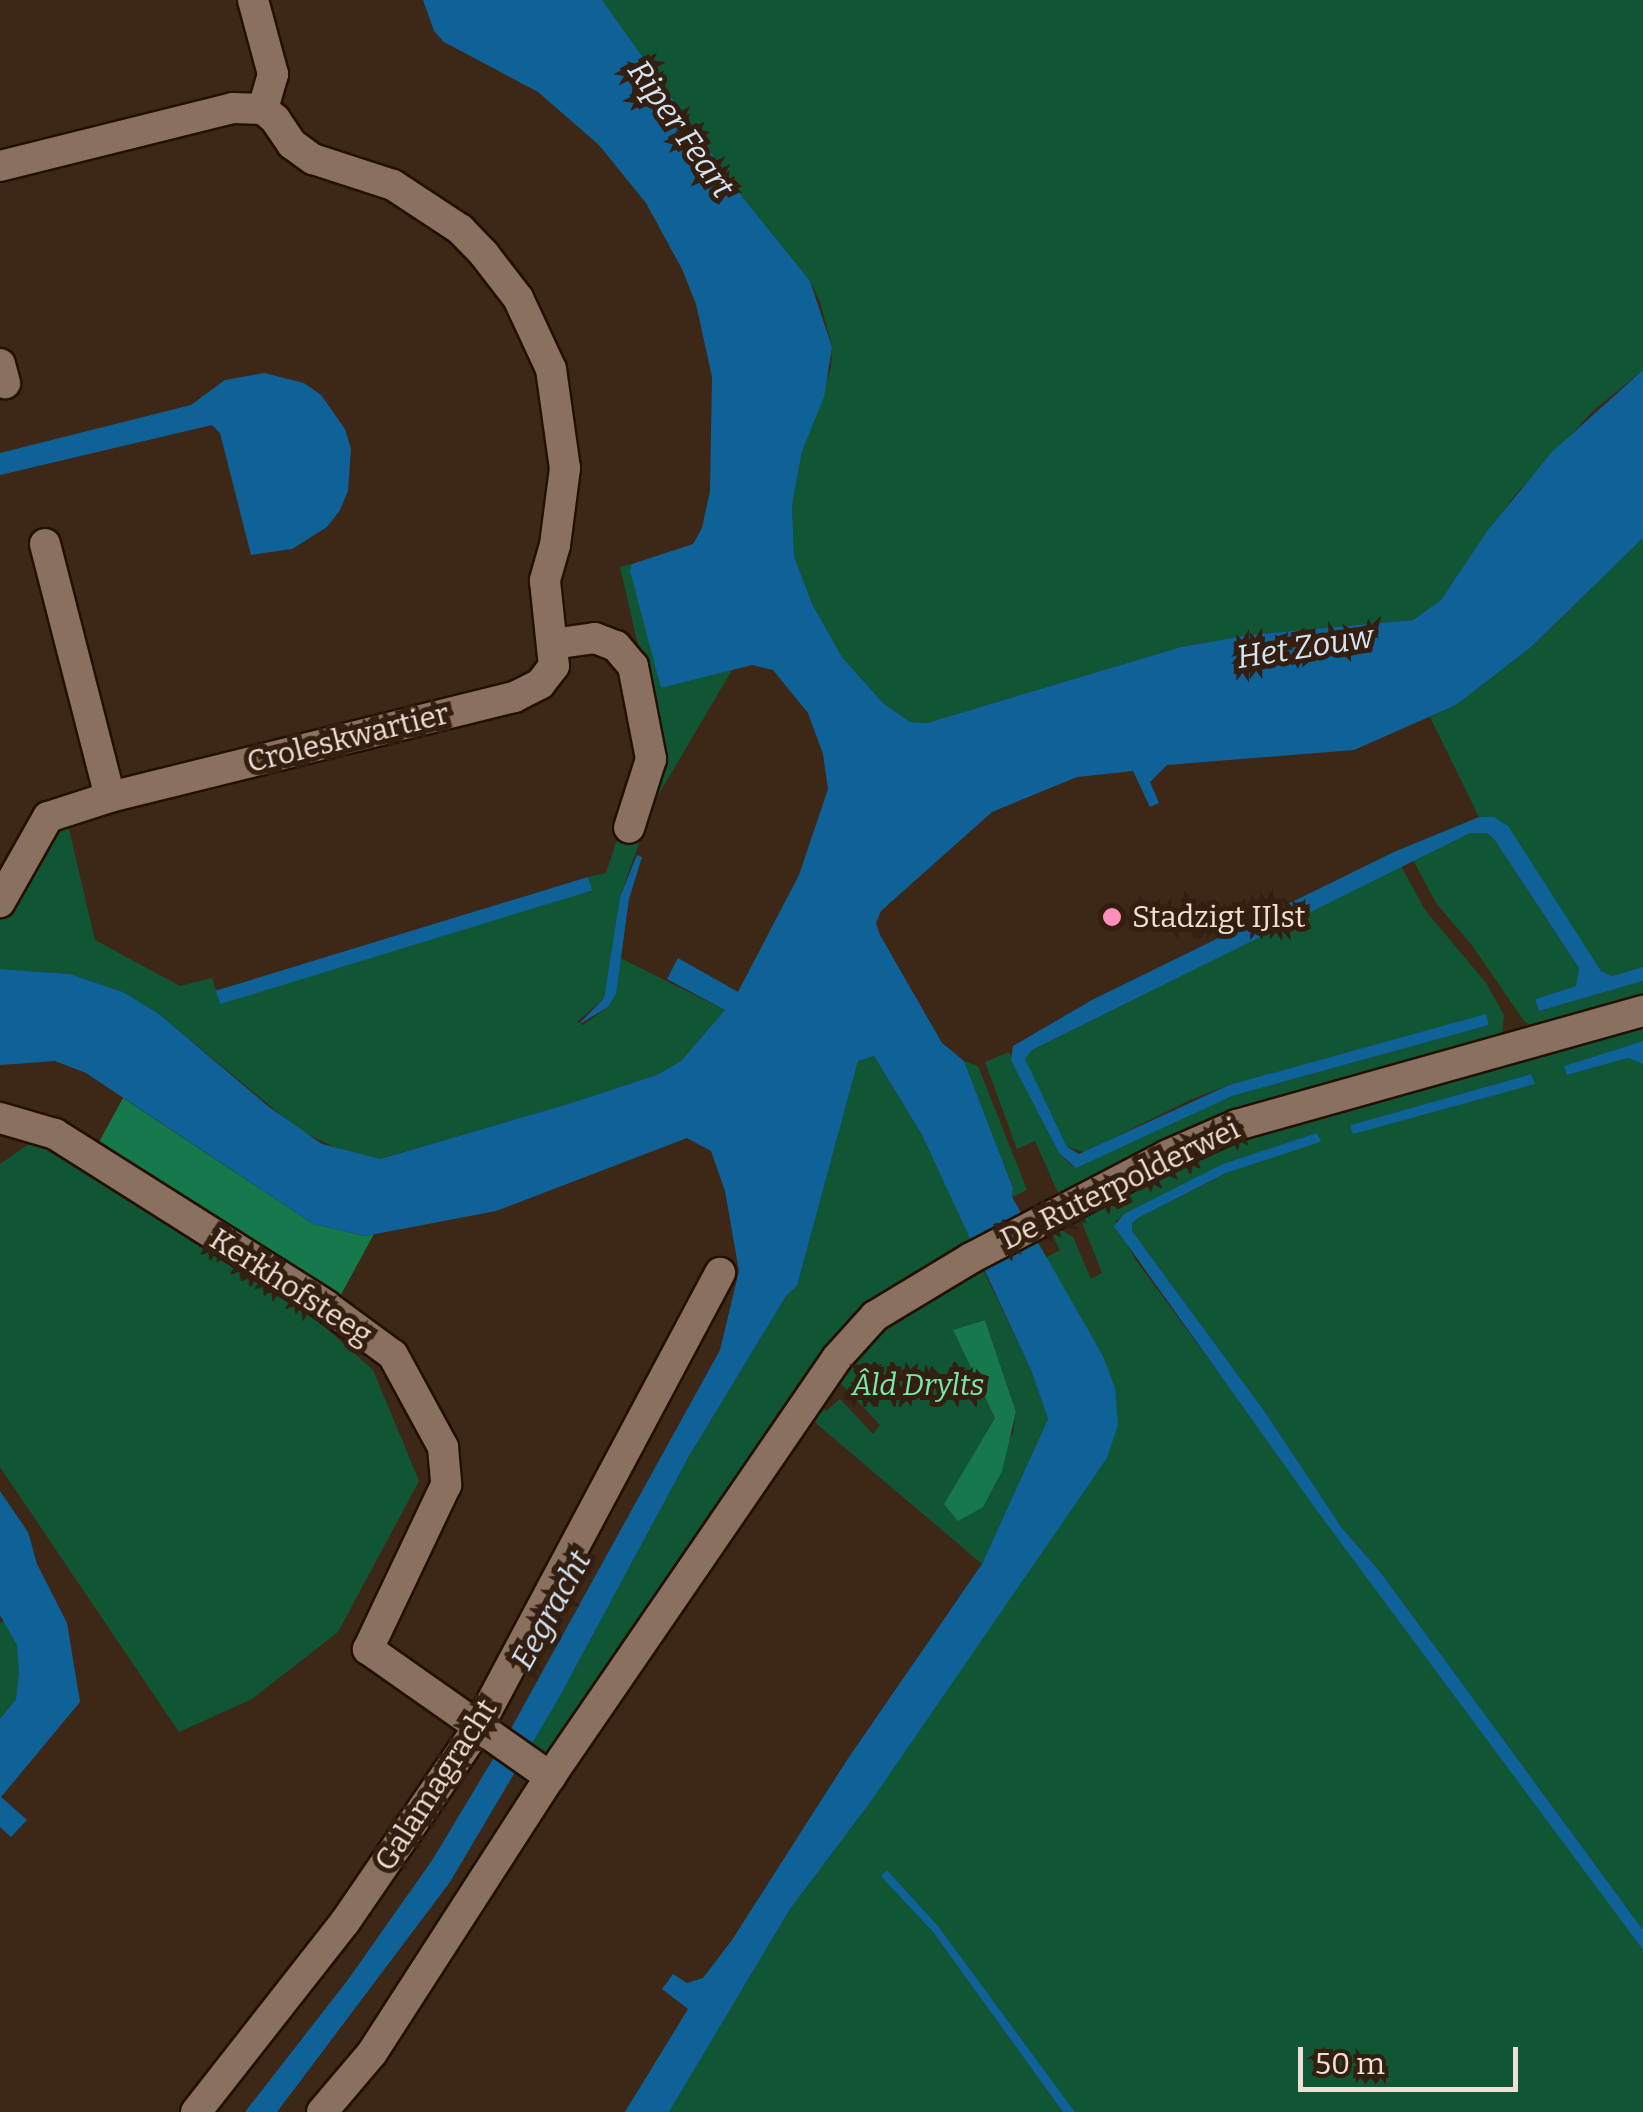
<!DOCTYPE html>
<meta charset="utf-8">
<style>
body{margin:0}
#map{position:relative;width:1643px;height:2112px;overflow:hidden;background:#3d2818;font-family:Bitter,serif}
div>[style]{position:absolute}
.green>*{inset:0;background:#105635}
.forest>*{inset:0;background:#16794b}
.water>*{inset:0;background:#0e6298;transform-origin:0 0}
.roads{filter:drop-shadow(2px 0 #231003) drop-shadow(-2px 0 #231003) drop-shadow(0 2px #231003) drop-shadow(0 -2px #231003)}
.minor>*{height:30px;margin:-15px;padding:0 15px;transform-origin:15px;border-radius:15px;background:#89705f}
.dots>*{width:28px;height:28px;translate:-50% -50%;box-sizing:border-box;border:5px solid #331e0f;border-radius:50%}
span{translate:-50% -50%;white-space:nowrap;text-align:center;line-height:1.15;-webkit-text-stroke:10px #331e0f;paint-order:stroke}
.street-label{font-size:30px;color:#efe0d7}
.poi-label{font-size:30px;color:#efe0d7}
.left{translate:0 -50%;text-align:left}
.park-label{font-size:30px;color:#74ebaa;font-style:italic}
.water-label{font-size:32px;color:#d3e5f5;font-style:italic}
.scale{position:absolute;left:1298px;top:2047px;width:220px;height:45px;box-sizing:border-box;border:5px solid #efe0d7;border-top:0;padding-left:12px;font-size:30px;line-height:35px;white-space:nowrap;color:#efe0d7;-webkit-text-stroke:8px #331e0f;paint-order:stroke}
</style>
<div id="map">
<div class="green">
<div style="clip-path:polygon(602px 0,1643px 0,1643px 370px,1594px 410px,1515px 495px,1441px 600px,1413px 620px,1249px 635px,1181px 647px,927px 723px,910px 722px,883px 703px,842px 657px,812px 604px,794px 556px,792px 506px,802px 451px,831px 368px,832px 346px,820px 302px,810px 281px,744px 199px)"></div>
<div style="clip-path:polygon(1643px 538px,1643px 967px,1612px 976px,1601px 971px,1494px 817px,1479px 817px,1430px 717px,1456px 705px,1530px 648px)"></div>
<div style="clip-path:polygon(632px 564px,661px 688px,732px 670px,653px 804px,620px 897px,604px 998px,577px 1022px,583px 1025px,608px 1007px,616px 994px,620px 958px,725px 1010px,681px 1061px,657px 1075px,568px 1104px,379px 1159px,348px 1154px,298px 1129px,159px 1014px,123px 992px,70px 974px,0 969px,0 920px,27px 887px,39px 843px,67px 821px,95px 940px,180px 986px,212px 978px,216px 990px,591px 891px,588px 877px,606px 873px,656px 723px,620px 567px)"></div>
<div style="clip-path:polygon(1470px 833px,1487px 833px,1494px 839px,1579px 968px,1576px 986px,1535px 999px,1539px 1011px,1643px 981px,1643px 1003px,1536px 1029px,1524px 1021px,1471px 944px,1436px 903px,1413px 860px)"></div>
<div style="clip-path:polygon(1401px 866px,1425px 910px,1486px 983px,1504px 1015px,1502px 1037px,1059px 1195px,1035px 1141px,1017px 1149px,985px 1062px,1009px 1052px,1059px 1153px,1072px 1166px,1232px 1096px,1489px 1025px,1485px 1015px,1229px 1085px,1192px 1099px,1085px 1152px,1067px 1147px,1028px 1067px,1025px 1058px,1032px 1050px)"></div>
<div style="clip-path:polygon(evenodd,1643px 1019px,1643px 1041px,1564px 1066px,1567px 1075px,1628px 1058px,1643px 1064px,1643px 1930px,1381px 1573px,1342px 1528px,1265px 1412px,1132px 1231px,1132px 1223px,1138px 1218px,1226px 1173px,1320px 1137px,1316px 1134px,1223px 1164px,1115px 1221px,1135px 1259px,1643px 1950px,1643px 2112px,1075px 2112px,938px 1926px,887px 1870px,882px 1876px,933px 1932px,1063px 2112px,669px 2112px,790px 1909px,1107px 1458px,1103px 1356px,1045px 1258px,1060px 1250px,1049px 1228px,1056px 1227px,1073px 1237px,1091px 1279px,1102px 1273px,1078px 1212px,1200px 1149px,1643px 1019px,1530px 1074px,1534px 1084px,1351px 1129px,1352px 1125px,1530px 1074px)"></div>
<div style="clip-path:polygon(874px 1056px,922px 1135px,974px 1247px,899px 1288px,559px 1748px,538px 1754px,527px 1747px,560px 1696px,688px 1458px,786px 1296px,797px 1286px,858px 1061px)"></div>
<div style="clip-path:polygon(964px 1061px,978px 1066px,1027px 1190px,1012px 1197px,1013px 1187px)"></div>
<div style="clip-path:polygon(36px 1139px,300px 1305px,373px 1370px,419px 1481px,338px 1632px,252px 1699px,179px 1732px,0 1467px,0 1164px)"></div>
<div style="clip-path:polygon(evenodd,981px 1265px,1031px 1370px,1048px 1419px,982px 1564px,805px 1414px,817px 1401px,826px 1411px,840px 1399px,873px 1434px,880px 1425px,834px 1376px,852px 1367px,880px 1336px,877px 1325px,981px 1265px,985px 1320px,1016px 1412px,1013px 1434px,944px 1504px,995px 1418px,953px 1330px,985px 1320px)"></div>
<div style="clip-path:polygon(5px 1621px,18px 1645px,19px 1671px,16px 1699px,0 1719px,0 1623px)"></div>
</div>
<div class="forest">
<div style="clip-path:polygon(123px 1098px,313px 1224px,365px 1236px,374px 1234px,333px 1309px,92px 1155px)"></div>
<div style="clip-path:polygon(985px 1320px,1016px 1412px,1002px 1471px,983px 1507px,958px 1521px,944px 1504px,995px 1418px,953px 1330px)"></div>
</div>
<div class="water">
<div style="clip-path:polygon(423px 0,602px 0,744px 199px,810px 281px,832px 347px,824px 397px,802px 451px,792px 506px,794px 556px,812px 604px,842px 657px,883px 703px,910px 722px,927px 723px,1181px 647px,1249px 635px,1413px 620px,1441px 600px,1488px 530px,1552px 452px,1643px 370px,1643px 538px,1530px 648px,1456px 705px,1354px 750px,1167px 765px,1150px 782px,1159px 803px,1150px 807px,1133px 771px,1077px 777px,992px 812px,881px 911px,876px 923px,880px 935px,942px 1043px,964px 1061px,1013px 1188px,1012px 1197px,1103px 1356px,1115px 1388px,1118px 1425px,1107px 1458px,871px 1801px,790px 1909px,669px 2112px,625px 2112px,688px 2009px,662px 1989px,673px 1974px,687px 1983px,703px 1978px,732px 1940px,847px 1760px,982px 1564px,1048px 1419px,1031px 1370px,922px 1135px,874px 1056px,858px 1061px,797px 1286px,786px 1296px,688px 1458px,560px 1696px,450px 1882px,277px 2112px,245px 2112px,347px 1981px,433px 1859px,508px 1734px,720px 1350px,739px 1271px,725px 1191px,711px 1151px,687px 1138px,496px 1211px,365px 1236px,313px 1224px,86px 1073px,55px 1061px,0 1065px,0 969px,70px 974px,123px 992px,159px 1014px,269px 1107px,322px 1144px,380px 1159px,568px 1104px,657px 1075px,681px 1061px,725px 1010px,667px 979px,678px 958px,738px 992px,799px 875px,828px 789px,823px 754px,808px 713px,773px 670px,752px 665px,661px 688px,630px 571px,632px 564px,693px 544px,702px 528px,710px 491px,712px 377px,696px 304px,682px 269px,646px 203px,599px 145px,538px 92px,444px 42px,434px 31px)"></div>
<div style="clip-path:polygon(264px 373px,304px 383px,321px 395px,345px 429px,351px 449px,348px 491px,340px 510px,327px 527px,292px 549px,251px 555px,220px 433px,212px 425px,0 475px,0 453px,191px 405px,225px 380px)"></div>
<div style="clip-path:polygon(1479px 817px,1494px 817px,1508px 826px,1601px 971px,1612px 976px,1643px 967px,1643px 981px,1539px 1011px,1535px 999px,1576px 986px,1579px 968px,1494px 839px,1487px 833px,1470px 833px,1032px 1050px,1025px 1059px,1067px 1147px,1079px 1154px,1229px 1085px,1486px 1014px,1489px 1025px,1232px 1096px,1076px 1168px,1059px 1153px,1011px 1060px,1013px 1046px,1092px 1000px,1394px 852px)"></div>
<div style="clip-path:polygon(637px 855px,642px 857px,629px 899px,616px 994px,608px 1007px,578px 1025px,604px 998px,620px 897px)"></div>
<div style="left:588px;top:877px;width:14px;height:389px;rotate:73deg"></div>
<div style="clip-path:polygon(1643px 1041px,1643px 1064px,1628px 1058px,1567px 1075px,1564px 1066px)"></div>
<div style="clip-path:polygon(1531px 1074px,1535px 1084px,1353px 1134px,1351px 1129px,1351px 1125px)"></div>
<div style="clip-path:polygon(1317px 1133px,1321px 1141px,1317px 1143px,1226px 1173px,1138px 1218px,1132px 1223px,1132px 1231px,1265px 1412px,1342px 1528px,1381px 1573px,1643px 1930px,1643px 1950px,1318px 1512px,1114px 1226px,1124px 1214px,1223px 1164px)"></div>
<div style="clip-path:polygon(0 1491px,28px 1532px,37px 1564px,67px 1623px,80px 1702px,1px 1797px,27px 1820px,11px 1837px,0 1827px,0 1719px,16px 1699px,19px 1671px,17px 1645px,0 1615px)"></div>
<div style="clip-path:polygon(887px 1870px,938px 1926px,1075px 2112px,1063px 2112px,933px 1932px,881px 1876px)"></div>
</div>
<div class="roads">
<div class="minor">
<div style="left:253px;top:0;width:77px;rotate:74.9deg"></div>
<div style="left:273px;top:74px;width:36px;rotate:106deg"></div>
<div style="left:0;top:166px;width:240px;rotate:-14deg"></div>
<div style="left:233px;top:108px;width:30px;rotate:2deg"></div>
<div style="left:263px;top:109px;width:16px;rotate:40deg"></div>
<div style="left:275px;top:119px;width:30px;rotate:56deg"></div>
<div style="left:292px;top:144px;width:26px;rotate:36deg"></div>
<div style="left:313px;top:159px;width:84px;rotate:18deg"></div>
<div style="left:393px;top:185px;width:80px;rotate:33.3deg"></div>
<div style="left:460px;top:229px;width:35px;rotate:46deg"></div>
<div style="left:484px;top:254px;width:56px;rotate:52.3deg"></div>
<div style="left:518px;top:298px;width:78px;rotate:65.1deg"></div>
<div style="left:551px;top:369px;width:100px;rotate:82deg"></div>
<div style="left:565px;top:468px;width:78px;rotate:97.4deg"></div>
<div style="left:555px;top:545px;width:37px;rotate:106deg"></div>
<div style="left:545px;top:581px;width:85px;rotate:84deg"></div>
<div style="left:554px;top:666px;width:23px;rotate:128deg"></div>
<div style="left:540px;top:684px;width:29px;rotate:153deg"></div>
<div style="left:514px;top:697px;width:416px;rotate:166.1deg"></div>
<div style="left:110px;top:797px;width:65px;rotate:162.1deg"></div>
<div style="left:48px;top:817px;width:98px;rotate:119.5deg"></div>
<div style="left:0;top:364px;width:20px;rotate:75deg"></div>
<div style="left:45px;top:544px;width:261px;rotate:75.6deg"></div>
<div style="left:552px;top:644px;width:43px;rotate:-7.9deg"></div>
<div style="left:595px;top:638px;width:22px;rotate:21deg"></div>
<div style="left:616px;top:646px;width:26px;rotate:50deg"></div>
<div style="left:633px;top:666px;width:95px;rotate:79deg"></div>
<div style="left:651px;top:759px;width:72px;rotate:107.7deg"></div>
<div style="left:0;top:1118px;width:57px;rotate:16.2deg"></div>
<div style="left:55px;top:1134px;width:320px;rotate:32.3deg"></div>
<div style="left:325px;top:1305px;width:84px;rotate:36.3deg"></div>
<div style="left:393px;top:1355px;width:105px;rotate:61.5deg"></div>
<div style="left:443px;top:1447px;width:38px;rotate:85deg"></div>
<div style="left:446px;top:1485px;width:182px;rotate:115.4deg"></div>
<div style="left:368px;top:1649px;width:223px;rotate:35.1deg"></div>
<div style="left:196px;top:2112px;width:241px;rotate:-51.9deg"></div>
<div style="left:345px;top:1922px;width:234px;rotate:-55.6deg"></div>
<div style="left:477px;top:1729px;width:517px;rotate:-61.95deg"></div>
<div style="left:322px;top:2112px;width:77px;rotate:-49.7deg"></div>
<div style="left:372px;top:2053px;width:328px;rotate:-57.2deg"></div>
<div style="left:550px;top:1777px;width:508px;rotate:-55.59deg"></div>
<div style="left:837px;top:1358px;width:57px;rotate:-47.9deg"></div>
<div style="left:875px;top:1316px;width:112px;rotate:-31.1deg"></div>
<div style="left:971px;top:1258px;width:222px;rotate:-27.6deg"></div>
<div style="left:1168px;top:1155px;width:75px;rotate:-23.5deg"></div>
<div style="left:1237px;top:1125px;width:422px;rotate:-15.7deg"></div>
</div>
</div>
<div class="dots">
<div style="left:1112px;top:917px;background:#ff8eba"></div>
</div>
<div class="street-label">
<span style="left:348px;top:738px;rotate:-14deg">Croleskwartier</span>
<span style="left:1120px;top:1184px;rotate:-26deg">De Ruterpolderwei</span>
<span style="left:291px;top:1287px;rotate:33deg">Kerkhofsteeg</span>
<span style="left:436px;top:1785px;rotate:-57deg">Galamagracht</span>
</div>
<div class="poi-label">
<span class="left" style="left:1132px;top:917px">Stadzigt IJlst</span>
</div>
<div class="park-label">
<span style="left:918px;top:1385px">Âld Drylts</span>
</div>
<div class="water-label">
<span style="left:681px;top:129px;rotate:55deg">Riper Feart</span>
<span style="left:1305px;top:647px;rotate:-9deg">Het Zouw</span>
<span style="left:551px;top:1610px;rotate:-61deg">Eegracht</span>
</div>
<div class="scale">50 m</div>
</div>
